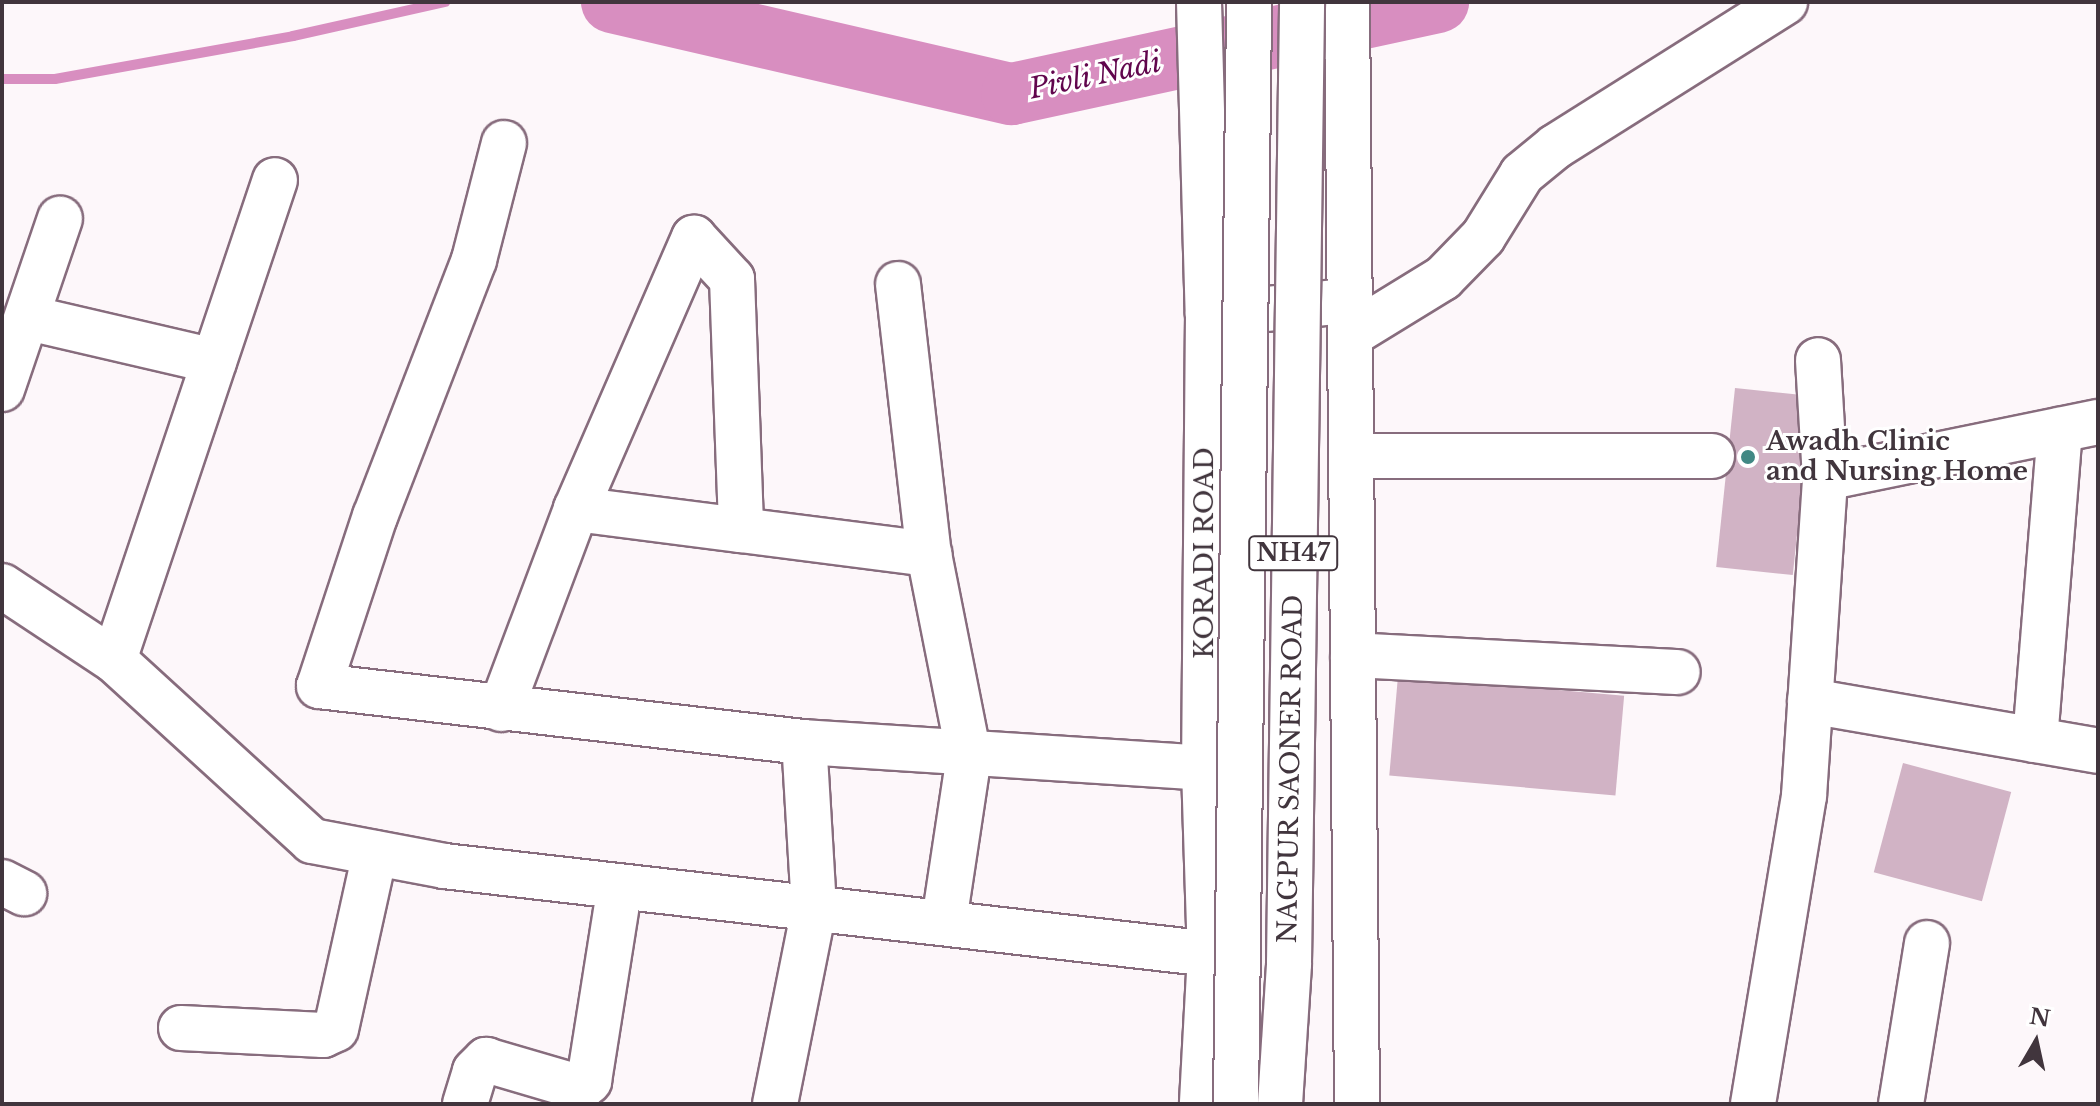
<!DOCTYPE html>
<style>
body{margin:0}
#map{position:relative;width:2100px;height:1106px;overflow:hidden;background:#fdf7fa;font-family:"Libre Baskerville",serif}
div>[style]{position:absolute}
.stream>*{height:10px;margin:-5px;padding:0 5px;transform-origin:5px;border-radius:5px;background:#d88ec0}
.river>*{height:62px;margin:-31px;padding:0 31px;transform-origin:31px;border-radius:31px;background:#d88ec0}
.building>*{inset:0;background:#d1b3c5;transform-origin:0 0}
.roads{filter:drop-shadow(2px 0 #876c7d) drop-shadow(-2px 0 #876c7d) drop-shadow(0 2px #876c7d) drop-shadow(0 -2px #876c7d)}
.minor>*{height:44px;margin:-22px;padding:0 22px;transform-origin:22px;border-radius:22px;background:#fff}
.major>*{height:44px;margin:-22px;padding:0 22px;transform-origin:22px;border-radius:22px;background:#fff}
.bridges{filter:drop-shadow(2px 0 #876c7d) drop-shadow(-2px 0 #876c7d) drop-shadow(0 2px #876c7d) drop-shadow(0 -2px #876c7d)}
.highway-bridge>*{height:44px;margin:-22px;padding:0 22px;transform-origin:22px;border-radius:22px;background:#fff}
.dots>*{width:22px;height:22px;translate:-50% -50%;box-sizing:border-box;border:4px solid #fff;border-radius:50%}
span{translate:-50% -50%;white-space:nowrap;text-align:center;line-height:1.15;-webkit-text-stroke:6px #fff;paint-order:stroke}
.shield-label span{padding:2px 6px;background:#fff;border:2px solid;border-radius:6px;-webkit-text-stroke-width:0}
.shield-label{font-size:24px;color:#41353d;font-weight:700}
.poi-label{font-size:26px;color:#41353d;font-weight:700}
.left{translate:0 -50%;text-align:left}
.street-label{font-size:26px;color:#41353d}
.water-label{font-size:28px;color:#61064d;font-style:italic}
.frame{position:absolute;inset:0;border:4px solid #41353d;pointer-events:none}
.north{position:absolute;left:1996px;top:1002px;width:80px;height:80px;-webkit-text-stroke:6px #fff;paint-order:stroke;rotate:9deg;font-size:22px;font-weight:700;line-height:32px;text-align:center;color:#41353d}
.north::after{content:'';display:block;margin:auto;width:28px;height:36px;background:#41353d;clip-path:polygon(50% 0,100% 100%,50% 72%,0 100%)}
</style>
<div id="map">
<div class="stream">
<div style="left:2px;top:79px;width:53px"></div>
<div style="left:55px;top:79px;width:242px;rotate:-10.2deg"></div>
<div style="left:293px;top:36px;width:156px;rotate:-12.6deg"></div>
</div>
<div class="river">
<div style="left:612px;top:2px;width:410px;rotate:13deg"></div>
<div style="left:1012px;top:94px;width:436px;rotate:-12.2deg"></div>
</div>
<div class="building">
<div style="left:1735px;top:388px;width:77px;height:180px;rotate:6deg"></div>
<div style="left:1398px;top:676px;width:227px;height:100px;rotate:5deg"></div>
<div style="left:1903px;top:763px;width:112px;height:113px;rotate:15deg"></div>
</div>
<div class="roads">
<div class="minor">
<div style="left:504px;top:143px;width:121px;rotate:104.4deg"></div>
<div style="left:474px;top:260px;width:274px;rotate:111.1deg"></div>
<div style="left:375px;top:516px;width:179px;rotate:108.2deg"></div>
<div style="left:319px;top:686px;width:488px;rotate:6.6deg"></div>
<div style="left:804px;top:742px;width:401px;rotate:3.7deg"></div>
<div style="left:898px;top:284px;width:272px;rotate:83.5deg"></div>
<div style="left:29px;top:318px;width:190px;rotate:13.1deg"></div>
<div style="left:1350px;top:335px;width:109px;rotate:-31.5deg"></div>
<div style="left:1443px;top:278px;width:57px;rotate:-45.7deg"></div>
<div style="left:1483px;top:237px;width:74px;rotate:-58.2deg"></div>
<div style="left:1522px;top:174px;width:43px;rotate:-39.3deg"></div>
<div style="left:1555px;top:147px;width:272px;rotate:-32.2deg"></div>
<div style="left:2px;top:389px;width:180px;rotate:-71.2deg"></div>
<div style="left:1351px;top:456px;width:361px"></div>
<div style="left:1825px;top:478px;width:279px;rotate:-11.6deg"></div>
<div style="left:576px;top:509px;width:166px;rotate:7.3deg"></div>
<div style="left:2px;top:586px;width:134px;rotate:33.5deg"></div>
<div style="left:114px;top:660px;width:268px;rotate:42.4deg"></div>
<div style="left:312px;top:841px;width:134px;rotate:10.7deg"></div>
<div style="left:444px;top:866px;width:771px;rotate:6.55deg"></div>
<div style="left:1353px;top:655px;width:325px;rotate:3deg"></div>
<div style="left:114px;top:660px;width:506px;rotate:-71.46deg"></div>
<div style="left:1810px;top:701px;width:292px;rotate:9.8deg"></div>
<div style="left:501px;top:709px;width:214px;rotate:-69.4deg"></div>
<div style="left:576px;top:509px;width:296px;rotate:-66.5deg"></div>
<div style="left:694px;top:238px;width:56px;rotate:47.2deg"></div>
<div style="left:732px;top:279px;width:251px;rotate:87.9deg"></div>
<div style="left:741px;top:530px;width:190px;rotate:7.3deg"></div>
<div style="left:929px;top:554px;width:206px;rotate:78.8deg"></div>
<div style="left:969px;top:756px;width:168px;rotate:98.6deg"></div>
<div style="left:2035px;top:740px;width:311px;rotate:-85.4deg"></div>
<div style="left:2px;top:882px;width:25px;rotate:27deg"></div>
<div style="left:181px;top:1028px;width:142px;rotate:2.8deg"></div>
<div style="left:323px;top:1035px;width:14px;rotate:-25deg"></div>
<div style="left:336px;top:1029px;width:180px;rotate:-77.5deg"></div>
<div style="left:465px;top:1104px;width:34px;rotate:-73deg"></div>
<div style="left:475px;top:1071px;width:16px;rotate:-45deg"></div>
<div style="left:486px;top:1060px;width:99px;rotate:16.4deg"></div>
<div style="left:581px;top:1088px;width:11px;rotate:-41deg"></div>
<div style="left:589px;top:1081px;width:197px;rotate:-81deg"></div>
<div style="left:775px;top:1104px;width:200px;rotate:-78.7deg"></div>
<div style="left:814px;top:908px;width:166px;rotate:-93.4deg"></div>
<div style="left:1753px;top:1104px;width:312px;rotate:-80.6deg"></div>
<div style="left:1804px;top:796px;width:319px;rotate:-86.2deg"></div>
<div style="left:1825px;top:478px;width:118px;rotate:-93.4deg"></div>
<div style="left:1901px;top:1104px;width:163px;rotate:-80.8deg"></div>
</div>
<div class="major">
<div style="left:1199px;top:2px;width:313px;rotate:88.4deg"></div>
<div style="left:1208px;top:315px;width:453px;rotate:90.5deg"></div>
<div style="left:1204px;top:768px;width:186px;rotate:88.2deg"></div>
<div style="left:1210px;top:954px;width:150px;rotate:93.1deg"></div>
<div style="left:1347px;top:2px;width:1102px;rotate:89.48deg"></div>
<div style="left:1208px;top:315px;width:130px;rotate:-5.8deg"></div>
</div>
</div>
<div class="bridges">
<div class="highway-bridge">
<div style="left:1236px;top:1104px;width:1102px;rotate:-89.32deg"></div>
<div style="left:1280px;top:1104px;width:141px;rotate:-86.3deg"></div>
<div style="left:1289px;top:963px;width:961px;rotate:-89.22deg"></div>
</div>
</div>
<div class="dots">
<div style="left:1748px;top:457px;background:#418884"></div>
</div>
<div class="shield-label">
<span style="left:1293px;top:553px">NH47</span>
</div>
<div class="poi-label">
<span class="left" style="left:1766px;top:457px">Awadh Clinic<br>and Nursing Home</span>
</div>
<div class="street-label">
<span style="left:1205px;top:553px;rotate:-90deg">KORADI ROAD</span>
<span style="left:1291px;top:769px;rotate:-89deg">NAGPUR SAONER ROAD</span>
</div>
<div class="water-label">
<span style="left:1095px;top:76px;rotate:-12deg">Pivli Nadi</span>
</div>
<div class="frame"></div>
<div class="north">N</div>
</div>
